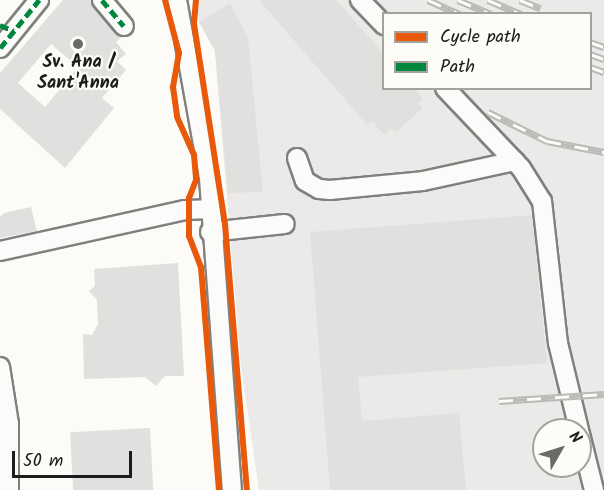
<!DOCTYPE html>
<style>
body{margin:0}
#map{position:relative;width:604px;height:490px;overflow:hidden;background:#fcfbf8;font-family:Kalam,sans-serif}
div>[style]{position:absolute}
.built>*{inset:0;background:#ebeae8}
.building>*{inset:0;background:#e1e0de;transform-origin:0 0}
.roads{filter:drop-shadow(2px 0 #81807f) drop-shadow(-2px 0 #81807f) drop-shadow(0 2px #81807f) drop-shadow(0 -2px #81807f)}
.minor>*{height:18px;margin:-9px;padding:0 9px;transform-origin:9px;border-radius:9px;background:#fbfbf9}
.rail>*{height:7px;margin-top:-3.5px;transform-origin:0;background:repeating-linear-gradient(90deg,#fdfcf7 0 14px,#bbbab8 0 28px);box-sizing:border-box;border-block:2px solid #bbbab8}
.quiet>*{height:4.5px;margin-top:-2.25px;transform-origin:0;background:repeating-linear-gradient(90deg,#00873e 0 9px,transparent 0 13.5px)}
.cycleway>*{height:6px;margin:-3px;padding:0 3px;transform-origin:3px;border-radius:3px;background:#e8590c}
.dots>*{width:16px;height:16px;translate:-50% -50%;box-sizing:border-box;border:3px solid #fdfcf7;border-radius:50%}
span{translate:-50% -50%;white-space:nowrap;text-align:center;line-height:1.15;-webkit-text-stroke:4.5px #fdfcf7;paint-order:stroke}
.poi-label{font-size:18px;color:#1c1c1c;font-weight:700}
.legend{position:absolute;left:382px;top:12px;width:210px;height:78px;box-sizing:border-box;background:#fdfcf7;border:2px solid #a3a29f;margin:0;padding:8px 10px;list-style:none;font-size:18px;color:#1c1c1c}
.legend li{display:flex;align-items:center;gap:12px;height:30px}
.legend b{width:30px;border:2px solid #a3a29f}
.north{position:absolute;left:532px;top:418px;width:60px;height:60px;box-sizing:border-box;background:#fdfcf7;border:2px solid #a3a29f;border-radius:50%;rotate:51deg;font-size:16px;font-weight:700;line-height:24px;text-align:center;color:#1c1c1c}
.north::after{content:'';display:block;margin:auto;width:21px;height:27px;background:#6a6a69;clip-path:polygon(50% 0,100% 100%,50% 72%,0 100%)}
.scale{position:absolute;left:12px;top:451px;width:120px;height:27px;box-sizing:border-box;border:3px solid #1c1c1c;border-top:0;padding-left:8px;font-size:18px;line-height:21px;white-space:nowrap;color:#1c1c1c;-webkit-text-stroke:4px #fdfcf7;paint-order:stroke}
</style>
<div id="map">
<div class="built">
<div style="clip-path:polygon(evenodd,197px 0,604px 0,604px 490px,259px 490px,241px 366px,214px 42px,210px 42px,199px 22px,197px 0,384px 14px,590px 14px,590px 88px,384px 88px,384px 14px,197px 0,544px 430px,580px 430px,580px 466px,544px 466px,544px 430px)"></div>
</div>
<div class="building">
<div style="clip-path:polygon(evenodd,63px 0,91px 0,122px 37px,116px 42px,126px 54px,117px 61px,126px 70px,102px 98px,114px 108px,65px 168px,0 109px,0 73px,63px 0,51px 44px,78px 67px,45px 107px,18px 83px,51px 44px)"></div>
<div style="clip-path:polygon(259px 0,336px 0,384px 54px,384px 88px,414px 88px,423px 99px,418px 103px,423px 108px,395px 133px,392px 129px,384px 135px,372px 121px,367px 125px)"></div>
<div style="clip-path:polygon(230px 3px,248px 38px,263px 192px,228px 193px,215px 51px,199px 22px)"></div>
<div style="clip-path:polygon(31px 207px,37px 231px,0 238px,0 217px,4px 213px)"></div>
<div style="clip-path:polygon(532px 215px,547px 363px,358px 377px,362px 421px,459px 413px,466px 490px,330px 490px,310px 232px)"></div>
<div style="clip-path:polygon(178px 263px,184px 376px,165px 376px,156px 386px,145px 377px,84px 379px,83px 334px,92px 335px,98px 324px,97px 300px,89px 291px,95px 286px,94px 269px)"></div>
<div style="left:150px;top:428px;width:62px;height:80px;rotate:87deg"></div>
</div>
<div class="roads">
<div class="minor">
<div style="left:102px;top:0;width:34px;rotate:50deg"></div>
<div style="left:177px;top:0;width:181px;rotate:79.8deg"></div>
<div style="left:209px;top:178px;width:313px;rotate:85.8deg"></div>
<div style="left:360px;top:0;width:35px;rotate:46deg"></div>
<div style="left:0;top:48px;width:62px;rotate:-50.9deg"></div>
<div style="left:445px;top:88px;width:110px;rotate:46.5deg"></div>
<div style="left:521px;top:168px;width:39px;rotate:58deg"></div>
<div style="left:542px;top:201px;width:143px;rotate:83.6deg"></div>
<div style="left:558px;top:343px;width:89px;rotate:76.4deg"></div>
<div style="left:297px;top:158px;width:24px;rotate:71deg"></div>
<div style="left:305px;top:181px;width:16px;rotate:30deg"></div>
<div style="left:319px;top:189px;width:11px;rotate:5deg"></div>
<div style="left:330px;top:190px;width:93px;rotate:-5.5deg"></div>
<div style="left:423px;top:181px;width:94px;rotate:-12.3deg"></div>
<div style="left:210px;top:232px;width:75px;rotate:-6.1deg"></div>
<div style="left:0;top:251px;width:189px;rotate:-12.5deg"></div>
<div style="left:185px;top:210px;width:25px;rotate:-2deg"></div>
<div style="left:0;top:367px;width:58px;rotate:81deg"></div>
<div style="left:9px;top:424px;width:66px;rotate:90deg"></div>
<div style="left:580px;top:434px;width:58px;rotate:76deg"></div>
</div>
</div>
<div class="rail">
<div style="left:428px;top:0;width:35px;rotate:24deg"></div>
<div style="left:458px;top:0;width:36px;rotate:23deg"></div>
<div style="left:488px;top:0;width:36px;rotate:23deg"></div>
<div style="left:520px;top:0;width:22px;rotate:22deg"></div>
<div style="left:590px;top:42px;width:15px;rotate:20deg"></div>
<div style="left:590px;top:54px;width:15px;rotate:20deg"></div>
<div style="left:590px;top:67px;width:15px;rotate:20deg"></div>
<div style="left:488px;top:112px;width:66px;rotate:26.2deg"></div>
<div style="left:547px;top:141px;width:58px;rotate:10.9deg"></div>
<div style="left:499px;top:401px;width:105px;rotate:-3.8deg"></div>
</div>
<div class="quiet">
<div style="left:102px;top:0;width:34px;rotate:50deg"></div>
<div style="left:0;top:25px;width:15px;rotate:23deg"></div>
<div style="left:0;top:48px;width:62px;rotate:-50.9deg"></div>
</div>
<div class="cycleway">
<div style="left:165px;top:0;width:55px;rotate:75.2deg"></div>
<div style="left:179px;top:53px;width:35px;rotate:100deg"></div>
<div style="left:173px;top:87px;width:30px;rotate:82deg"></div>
<div style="left:177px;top:117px;width:42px;rotate:65.9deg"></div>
<div style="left:194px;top:155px;width:25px;rotate:85deg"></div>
<div style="left:196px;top:180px;width:19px;rotate:111deg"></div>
<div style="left:189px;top:198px;width:38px;rotate:90deg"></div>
<div style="left:189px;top:236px;width:33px;rotate:69deg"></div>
<div style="left:201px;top:267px;width:224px;rotate:85.4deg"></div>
<div style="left:196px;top:0;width:24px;rotate:95deg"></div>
<div style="left:194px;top:24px;width:202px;rotate:81.2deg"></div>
<div style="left:225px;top:224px;width:267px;rotate:85.3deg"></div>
</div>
<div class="dots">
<div style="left:78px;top:44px;background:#6a6a69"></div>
</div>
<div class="poi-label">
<span style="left:78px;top:74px">Sv. Ana /<br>Sant'Anna</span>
</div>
<ul class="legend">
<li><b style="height:8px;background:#e8590c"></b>Cycle path</li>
<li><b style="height:8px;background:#00873e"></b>Path</li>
</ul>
<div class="north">N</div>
<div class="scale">50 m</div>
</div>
